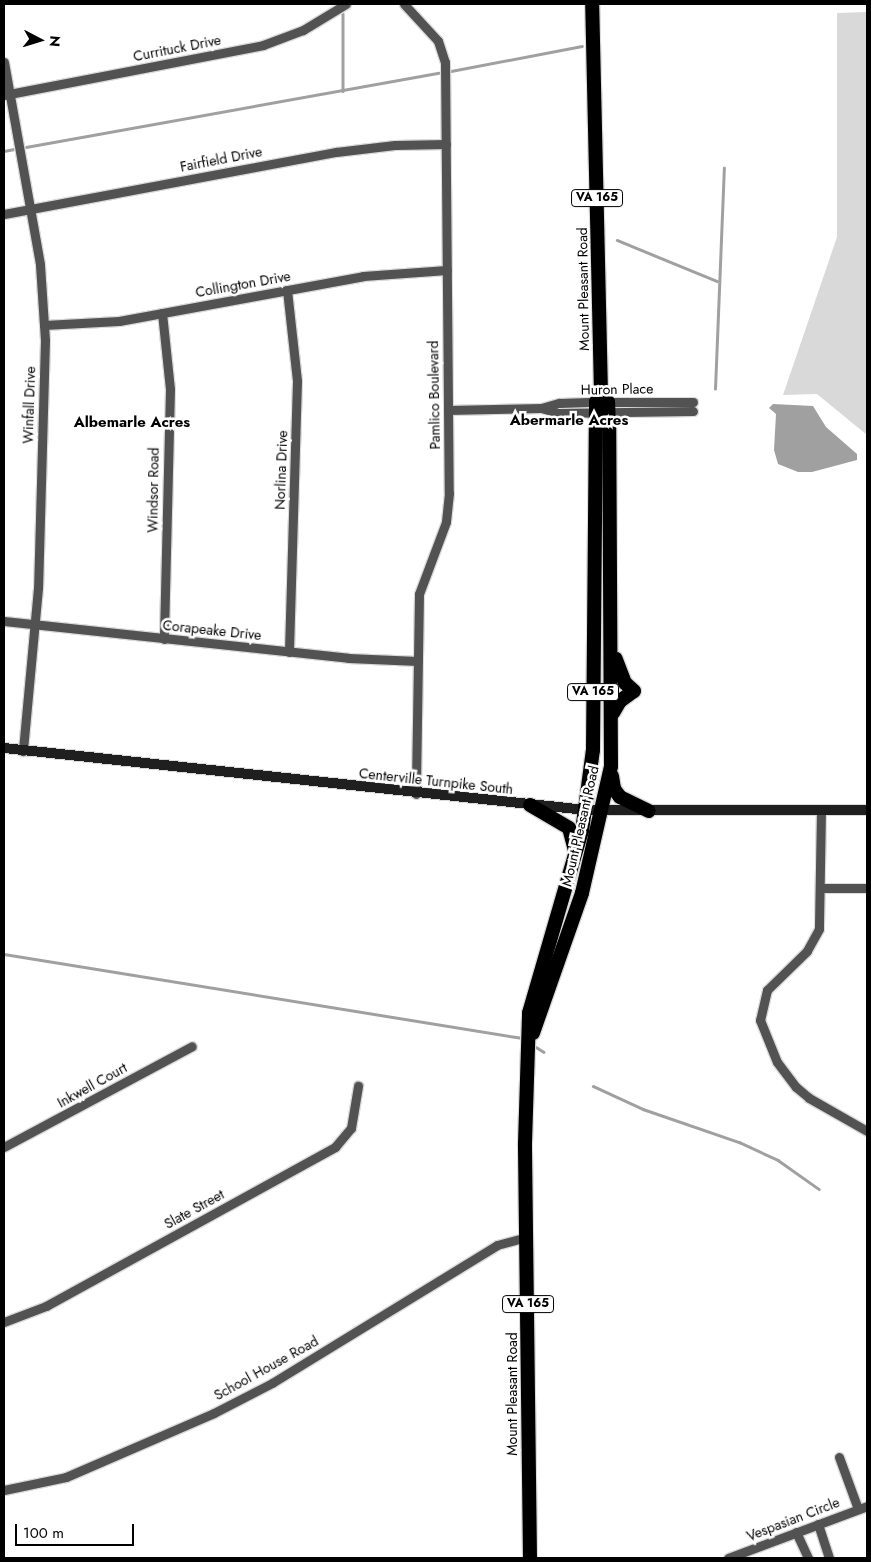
<!DOCTYPE html>
<style>
body{margin:0}
#map{position:relative;width:871px;height:1562px;overflow:hidden;background:#fff;font-family:Jost,sans-serif}
div>[style]{position:absolute}
.green>*{inset:0;background:#d9d9d9}
.water>*{inset:0;background:#a0a0a0}
.stream>*{height:2.5px;margin:-1.25px;padding:0 1.25px;transform-origin:1.25px;border-radius:1.25px;background:#a0a0a0}
.roads{filter:drop-shadow(1px 0 #dbdbdb) drop-shadow(-1px 0 #dbdbdb) drop-shadow(0 1px #dbdbdb) drop-shadow(0 -1px #dbdbdb)}
.minor>*{height:9px;margin:-4.5px;padding:0 4.5px;transform-origin:4.5px;border-radius:4.5px;background:#525252}
.secondary>*{height:10px;margin:-5px;padding:0 5px;transform-origin:5px;border-radius:5px;background:#1f1f1f}
.trunk>*{height:14px;margin:-7px;padding:0 7px;transform-origin:7px;border-radius:7px;background:#000}
span{translate:-50% -50%;white-space:nowrap;text-align:center;line-height:1.15;-webkit-text-stroke:5px #fff;paint-order:stroke}
.shield-label span{padding:1px 4px;background:#fff;border:1px solid;border-radius:4px;-webkit-text-stroke-width:0}
.shield-label{font-size:12px;color:#000;font-weight:700}
.street-label{font-size:14px;color:#000}
.neighbourhood-label{font-size:15px;color:#000;font-weight:700}
.frame{position:absolute;inset:0;border:5px solid #000;pointer-events:none}
.north{position:absolute;left:15px;top:15px;width:50px;height:50px;-webkit-text-stroke:4px #fff;paint-order:stroke;rotate:95deg;font-size:14px;font-weight:700;line-height:20px;text-align:center;color:#000}
.north::after{content:'';display:block;margin:auto;width:18px;height:22px;background:#000;clip-path:polygon(50% 0,100% 100%,50% 72%,0 100%)}
.scale{position:absolute;left:15px;top:1524px;width:119px;height:22px;box-sizing:border-box;border:2px solid #000;border-top:0;padding-left:6px;font-size:15px;line-height:18px;white-space:nowrap;color:#000;-webkit-text-stroke:4px #fff;paint-order:stroke}
</style>
<div id="map">
<div class="green">
<div style="clip-path:polygon(867px 12px,867px 435px,817px 394px,783px 395px,837px 237px,837px 13px)"></div>
</div>
<div class="water">
<div style="clip-path:polygon(773px 404px,813px 406px,826px 427px,857px 454px,857px 460px,812px 472px,798px 472px,778px 464px,774px 450px,776px 414px,769px 408px)"></div>
</div>
<div class="stream">
<div style="left:343px;top:14px;width:77px;rotate:90deg"></div>
<div style="left:451px;top:71px;width:133px;rotate:-10.8deg"></div>
<div style="left:26px;top:147px;width:419px;rotate:-10.2deg"></div>
<div style="left:4px;top:151px;width:10px;rotate:-11deg"></div>
<div style="left:617px;top:240px;width:108px;rotate:22.3deg"></div>
<div style="left:715px;top:389px;width:221px;rotate:-87.7deg"></div>
<div style="left:4px;top:954px;width:525px;rotate:9.21deg"></div>
<div style="left:536px;top:1047px;width:9px;rotate:32deg"></div>
<div style="left:593px;top:1086px;width:55px;rotate:24.7deg"></div>
<div style="left:643px;top:1109px;width:102px;rotate:19deg"></div>
<div style="left:739px;top:1142px;width:43px;rotate:24.8deg"></div>
<div style="left:778px;top:1160px;width:50px;rotate:35.3deg"></div>
</div>
<div class="roads">
<div class="minor">
<div style="left:404px;top:4px;width:50px;rotate:47.4deg"></div>
<div style="left:438px;top:41px;width:22px;rotate:72deg"></div>
<div style="left:445px;top:62px;width:431px;rotate:89.5deg"></div>
<div style="left:449px;top:493px;width:29px;rotate:96deg"></div>
<div style="left:446px;top:522px;width:77px;rotate:110.6deg"></div>
<div style="left:419px;top:594px;width:200px;rotate:90.9deg"></div>
<div style="left:4px;top:62px;width:206px;rotate:79.9deg"></div>
<div style="left:40px;top:265px;width:75px;rotate:86.2deg"></div>
<div style="left:45px;top:340px;width:248px;rotate:91.6deg"></div>
<div style="left:38px;top:588px;width:164px;rotate:95.3deg"></div>
<div style="left:4px;top:95px;width:264px;rotate:-10.9deg"></div>
<div style="left:263px;top:45px;width:43px;rotate:-20.6deg"></div>
<div style="left:303px;top:30px;width:50px;rotate:-31.2deg"></div>
<div style="left:4px;top:214px;width:338px;rotate:-10.6deg"></div>
<div style="left:336px;top:152px;width:59px;rotate:-6.8deg"></div>
<div style="left:395px;top:145px;width:51px;rotate:-1.1deg"></div>
<div style="left:287px;top:290px;width:92px;rotate:83.7deg"></div>
<div style="left:297px;top:381px;width:271px;rotate:91.7deg"></div>
<div style="left:162px;top:313px;width:76px;rotate:84deg"></div>
<div style="left:170px;top:389px;width:250px;rotate:91.4deg"></div>
<div style="left:44px;top:325px;width:75px;rotate:-3.1deg"></div>
<div style="left:119px;top:321px;width:248px;rotate:-10.4deg"></div>
<div style="left:363px;top:276px;width:84px;rotate:-4.1deg"></div>
<div style="left:541px;top:408px;width:18px;rotate:16deg"></div>
<div style="left:558px;top:413px;width:135px;rotate:-0.8deg"></div>
<div style="left:448px;top:410px;width:93px;rotate:-1.2deg"></div>
<div style="left:541px;top:408px;width:19px;rotate:-16deg"></div>
<div style="left:559px;top:403px;width:37px;rotate:-2deg"></div>
<div style="left:596px;top:402px;width:97px"></div>
<div style="left:4px;top:621px;width:346px;rotate:6.1deg"></div>
<div style="left:348px;top:658px;width:70px;rotate:2.5deg"></div>
<div style="left:821px;top:810px;width:119px;rotate:91deg"></div>
<div style="left:819px;top:929px;width:25px;rotate:119deg"></div>
<div style="left:807px;top:951px;width:56px;rotate:135.7deg"></div>
<div style="left:767px;top:990px;width:31px;rotate:103deg"></div>
<div style="left:760px;top:1020px;width:45px;rotate:68deg"></div>
<div style="left:777px;top:1062px;width:31px;rotate:53deg"></div>
<div style="left:796px;top:1087px;width:17px;rotate:40deg"></div>
<div style="left:809px;top:1098px;width:67px;rotate:29.6deg"></div>
<div style="left:821px;top:888px;width:46px"></div>
<div style="left:4px;top:1147px;width:213px;rotate:-28.2deg"></div>
<div style="left:4px;top:1322px;width:45px;rotate:-20.9deg"></div>
<div style="left:46px;top:1306px;width:330px;rotate:-28.8deg"></div>
<div style="left:335px;top:1147px;width:25px;rotate:-50deg"></div>
<div style="left:351px;top:1128px;width:43px;rotate:-80.5deg"></div>
<div style="left:839px;top:1457px;width:55px;rotate:69.9deg"></div>
<div style="left:4px;top:1490px;width:63px;rotate:-11.8deg"></div>
<div style="left:66px;top:1477px;width:161px;rotate:-23.4deg"></div>
<div style="left:214px;top:1413px;width:65px;rotate:-27.3deg"></div>
<div style="left:272px;top:1383px;width:264px;rotate:-31.5deg"></div>
<div style="left:497px;top:1245px;width:30px;rotate:-15deg"></div>
<div style="left:818px;top:1524px;width:36px;rotate:72deg"></div>
<div style="left:796px;top:1532px;width:29px;rotate:65deg"></div>
<div style="left:728px;top:1558px;width:148px;rotate:-20.5deg"></div>
</div>
<div class="secondary">
<div style="left:4px;top:748px;width:585px;rotate:6.08deg"></div>
<div style="left:586px;top:810px;width:281px"></div>
</div>
<div class="trunk">
<div style="left:613px;top:713px;width:14px;rotate:-60deg"></div>
<div style="left:620px;top:701px;width:17px;rotate:-36deg"></div>
<div style="left:634px;top:691px;width:12px;rotate:-138deg"></div>
<div style="left:625px;top:683px;width:26px;rotate:-111deg"></div>
<div style="left:612px;top:776px;width:13px;rotate:81deg"></div>
<div style="left:614px;top:789px;width:10px;rotate:53deg"></div>
<div style="left:620px;top:797px;width:32px;rotate:26deg"></div>
<div style="left:530px;top:805px;width:45px;rotate:30.5deg"></div>
<div style="left:569px;top:828px;width:23px;rotate:75deg"></div>
<div style="left:533px;top:1033px;width:148px;rotate:-70.7deg"></div>
<div style="left:582px;top:893px;width:130px;rotate:-77.1deg"></div>
<div style="left:611px;top:766px;width:338px;rotate:-90.3deg"></div>
<div style="left:609px;top:428px;width:26px;rotate:-92deg"></div>
<div style="left:608px;top:402px;width:11px;rotate:-128deg"></div>
<div style="left:530px;top:1558px;width:415px;rotate:-90.7deg"></div>
<div style="left:525px;top:1143px;width:130px;rotate:-88.2deg"></div>
<div style="left:529px;top:1013px;width:190px;rotate:-73.8deg"></div>
<div style="left:582px;top:831px;width:82px;rotate:-82.3deg"></div>
<div style="left:593px;top:750px;width:348px;rotate:-89.5deg"></div>
<div style="left:596px;top:402px;width:10px;rotate:-61deg"></div>
<div style="left:601px;top:393px;width:389px;rotate:-91.3deg"></div>
</div>
</div>
<div class="shield-label">
<span style="left:597px;top:198px">VA 165</span>
<span style="left:593px;top:692px">VA 165</span>
<span style="left:528px;top:1304px">VA 165</span>
</div>
<div class="street-label">
<span style="left:177px;top:48px;rotate:-11deg">Currituck Drive</span>
<span style="left:221px;top:159px;rotate:-11deg">Fairfield Drive</span>
<span style="left:243px;top:284px;rotate:-10deg">Collington Drive</span>
<span style="left:583px;top:289px;rotate:-91deg">Mount Pleasant Road</span>
<span style="left:617px;top:389px;rotate:-1deg">Huron Place</span>
<span style="left:434px;top:395px;rotate:-91deg">Pamlico Boulevard</span>
<span style="left:29px;top:405px;rotate:-88deg">Winfall Drive</span>
<span style="left:281px;top:470px;rotate:-88deg">Norlina Drive</span>
<span style="left:153px;top:490px;rotate:-89deg">Windsor Road</span>
<span style="left:212px;top:630px;rotate:6deg">Corapeake Drive</span>
<span style="left:436px;top:781px;rotate:6deg">Centerville Turnpike South</span>
<span style="left:580px;top:826px;rotate:-77deg">Mount Pleasant Road</span>
<span style="left:92px;top:1085px;rotate:-29deg">Inkwell Court</span>
<span style="left:194px;top:1209px;rotate:-29deg">Slate Street</span>
<span style="left:266px;top:1368px;rotate:-29deg">School House Road</span>
<span style="left:512px;top:1394px;rotate:-90deg">Mount Pleasant Road</span>
<span style="left:793px;top:1519px;rotate:-21deg">Vespasian Circle</span>
</div>
<div class="neighbourhood-label">
<span style="left:569px;top:421px">Abermarle Acres</span>
<span style="left:132px;top:423px">Albemarle Acres</span>
</div>
<div class="frame"></div>
<div class="north">N</div>
<div class="scale">100 m</div>
</div>
